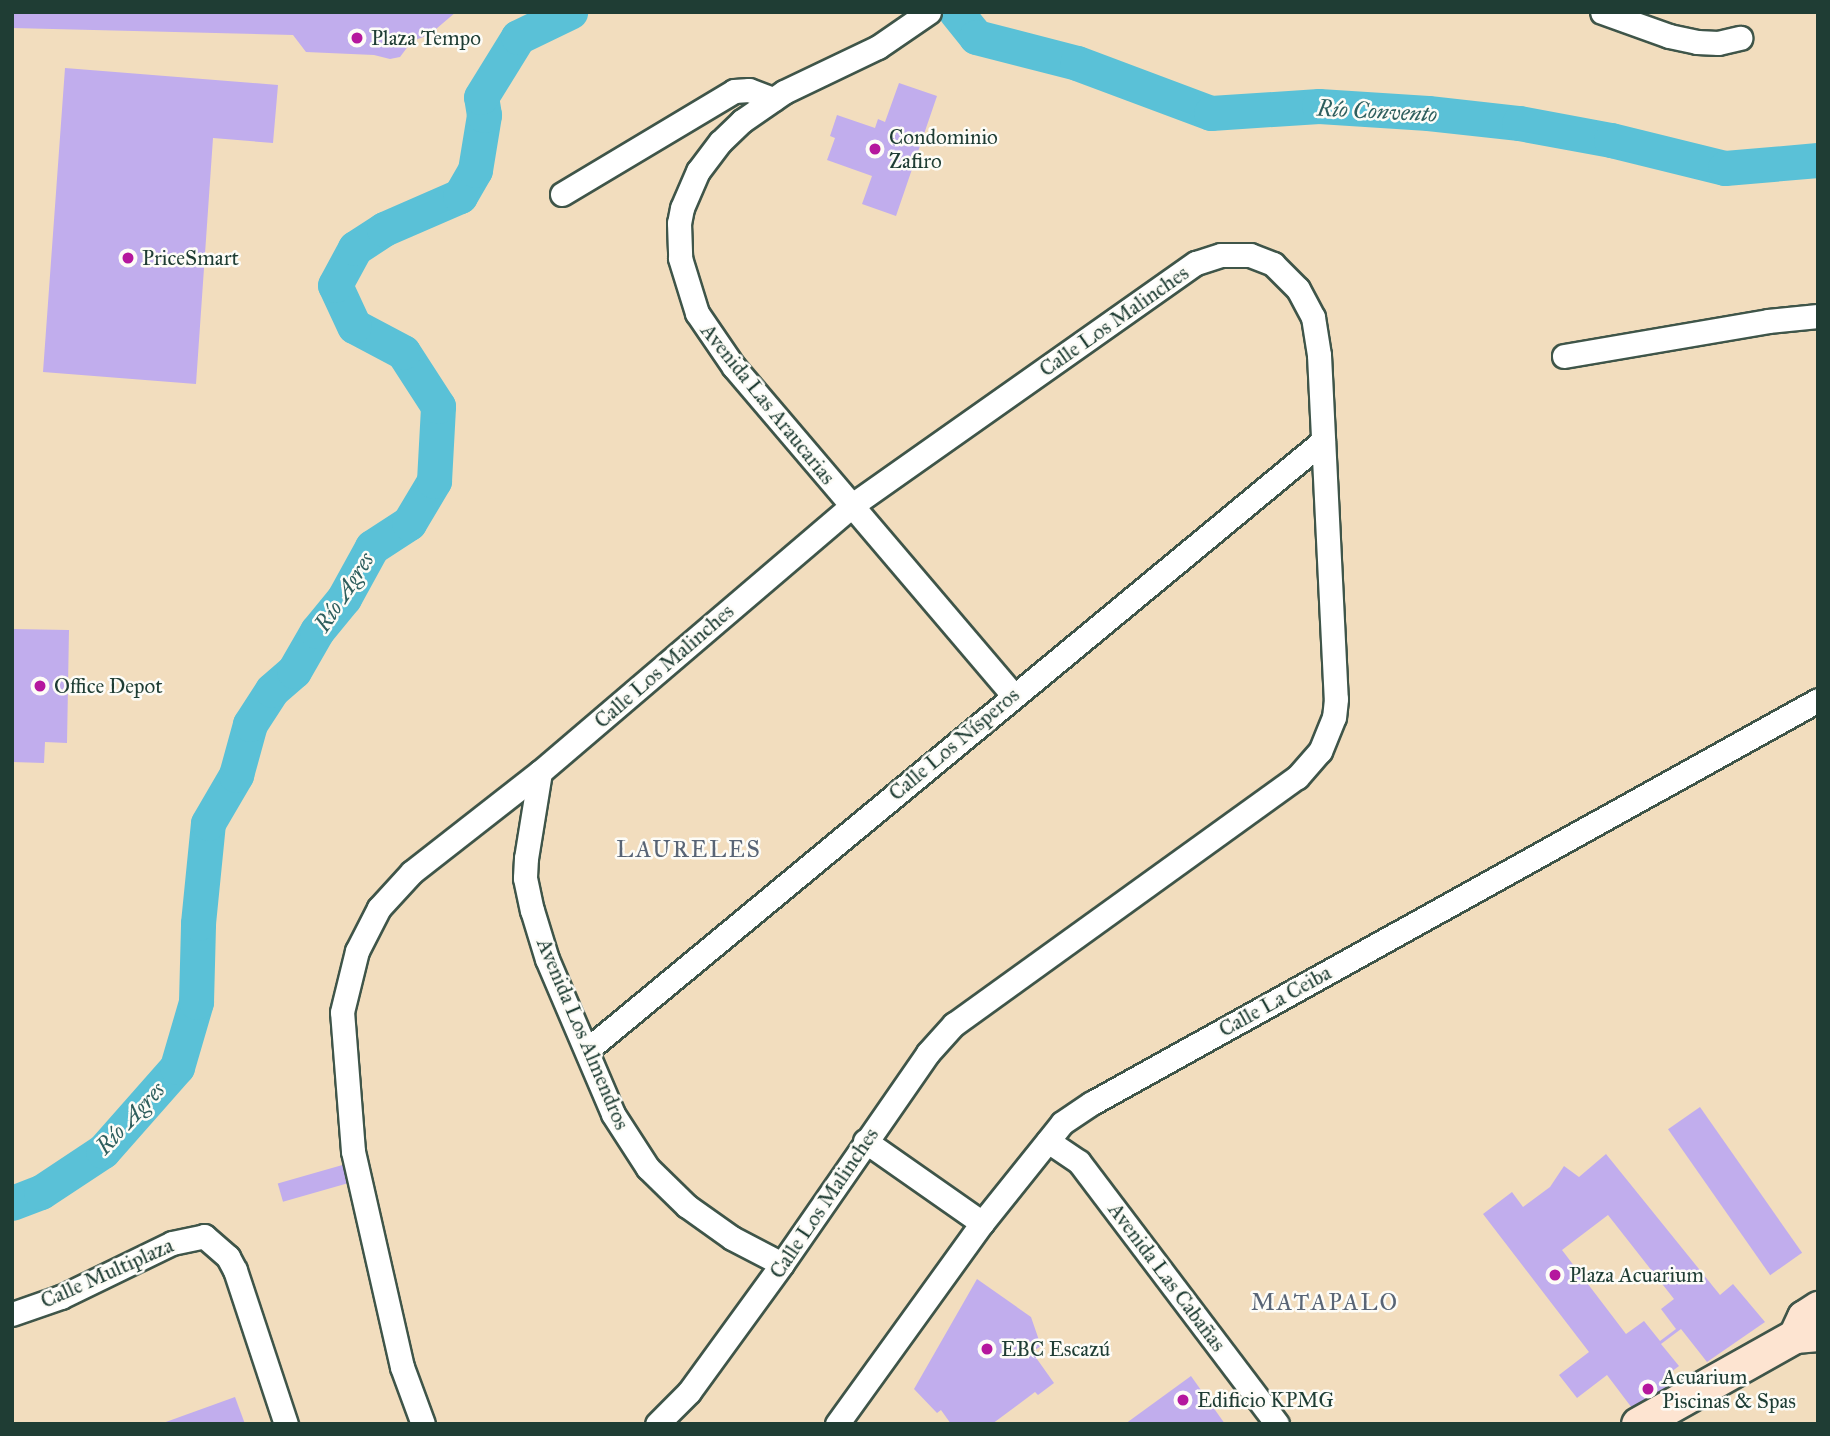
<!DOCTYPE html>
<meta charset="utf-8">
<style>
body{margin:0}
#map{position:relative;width:1830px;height:1436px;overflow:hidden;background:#f2ddbe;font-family:"IM FELL Great Primer",serif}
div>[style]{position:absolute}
.river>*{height:35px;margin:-17.5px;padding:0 17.5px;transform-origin:17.5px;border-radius:17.5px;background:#5ac1d7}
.building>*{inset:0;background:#c1aded;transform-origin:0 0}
.roads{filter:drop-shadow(2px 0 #3f5549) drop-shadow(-2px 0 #3f5549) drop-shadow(0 2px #3f5549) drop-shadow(0 -2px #3f5549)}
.street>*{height:23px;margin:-11.5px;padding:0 11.5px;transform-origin:11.5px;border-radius:11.5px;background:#fff}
.secondary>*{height:33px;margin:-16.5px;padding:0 16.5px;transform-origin:16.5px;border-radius:16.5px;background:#fde4d1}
.dots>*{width:19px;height:19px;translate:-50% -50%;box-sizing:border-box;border:4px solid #fdfcf7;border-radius:50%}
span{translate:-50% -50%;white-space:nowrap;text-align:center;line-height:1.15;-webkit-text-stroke:5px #fdfcf7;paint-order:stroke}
.poi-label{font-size:21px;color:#1f3d34}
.left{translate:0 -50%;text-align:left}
.street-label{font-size:21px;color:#1f3d34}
.water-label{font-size:23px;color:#2e5e5d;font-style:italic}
.neighbourhood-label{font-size:23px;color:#586475;letter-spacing:2px}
.frame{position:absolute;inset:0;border:14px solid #1f3d34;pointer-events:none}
</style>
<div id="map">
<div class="river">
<div style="left:956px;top:12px;width:32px;rotate:51deg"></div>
<div style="left:976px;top:37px;width:104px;rotate:14.4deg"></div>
<div style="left:1077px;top:63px;width:143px;rotate:20.5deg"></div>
<div style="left:1211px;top:113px;width:108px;rotate:-3.7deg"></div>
<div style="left:1319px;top:106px;width:109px;rotate:3.7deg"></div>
<div style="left:1428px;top:113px;width:92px;rotate:6.3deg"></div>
<div style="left:1519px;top:123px;width:94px;rotate:10.5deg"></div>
<div style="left:1611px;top:140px;width:117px;rotate:13.8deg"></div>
<div style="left:1725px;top:168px;width:93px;rotate:-4.9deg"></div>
<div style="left:12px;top:1203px;width:31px;rotate:-21deg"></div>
<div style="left:41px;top:1192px;width:74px;rotate:-33.5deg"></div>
<div style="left:103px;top:1151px;width:112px;rotate:-48.6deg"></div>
<div style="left:177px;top:1067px;width:68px;rotate:-73.7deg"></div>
<div style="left:196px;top:1002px;width:79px;rotate:-88.5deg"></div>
<div style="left:198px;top:923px;width:100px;rotate:-84.3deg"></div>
<div style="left:208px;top:823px;width:56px;rotate:-59.7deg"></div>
<div style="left:236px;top:775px;width:53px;rotate:-74.6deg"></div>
<div style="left:250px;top:724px;width:40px;rotate:-57.1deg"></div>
<div style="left:272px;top:690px;width:29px;rotate:-41deg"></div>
<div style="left:294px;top:671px;width:46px;rotate:-60.1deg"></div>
<div style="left:317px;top:631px;width:43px;rotate:-50.7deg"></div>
<div style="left:344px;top:598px;width:58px;rotate:-61.2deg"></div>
<div style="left:372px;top:547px;width:44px;rotate:-33deg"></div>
<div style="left:409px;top:523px;width:49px;rotate:-59.2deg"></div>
<div style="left:434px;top:481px;width:75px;rotate:-86.9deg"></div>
<div style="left:438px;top:406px;width:64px;rotate:-122.9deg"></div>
<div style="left:403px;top:352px;width:55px;rotate:-152deg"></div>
<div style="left:354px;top:326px;width:45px;rotate:-114.9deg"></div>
<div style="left:335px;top:285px;width:42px;rotate:-61.6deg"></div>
<div style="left:355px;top:248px;width:35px;rotate:-33deg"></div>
<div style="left:384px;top:229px;width:83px;rotate:-23.5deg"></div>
<div style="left:460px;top:196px;width:30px;rotate:-60deg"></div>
<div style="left:475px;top:170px;width:56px;rotate:-80.7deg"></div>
<div style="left:484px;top:115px;width:18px;rotate:-99deg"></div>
<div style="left:481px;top:97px;width:70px;rotate:-58.3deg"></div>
<div style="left:518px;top:37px;width:58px;rotate:-25.7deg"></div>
</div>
<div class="building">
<div style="clip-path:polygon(12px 12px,456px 12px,429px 35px,412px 41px,400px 57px,390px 59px,374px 55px,306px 52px,293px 35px,12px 28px)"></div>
<div style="clip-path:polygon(65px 68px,278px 85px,273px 143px,213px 138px,196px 384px,43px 372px)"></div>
<div style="clip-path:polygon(899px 83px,937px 96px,896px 216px,862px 204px,872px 176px,827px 160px,835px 138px,830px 136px,837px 115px,875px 128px,878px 119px,885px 122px)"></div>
<div style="clip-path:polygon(12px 629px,69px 630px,67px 743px,45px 742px,44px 763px,12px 762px)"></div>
<div style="left:1700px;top:1107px;width:178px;height:39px;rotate:55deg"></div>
<div style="clip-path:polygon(evenodd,1606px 1154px,1720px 1295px,1733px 1284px,1765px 1322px,1707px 1362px,1681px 1329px,1661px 1344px,1679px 1366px,1663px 1378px,1670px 1386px,1635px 1412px,1607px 1375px,1577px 1398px,1559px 1375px,1589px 1352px,1483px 1214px,1512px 1192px,1523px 1207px,1550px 1187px,1564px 1166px,1579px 1177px,1606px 1154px,1608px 1215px,1674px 1299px,1661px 1309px,1676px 1329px,1660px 1341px,1644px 1321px,1626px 1334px,1562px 1250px,1608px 1215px)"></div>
<div style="left:346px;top:1164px;width:19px;height:71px;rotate:74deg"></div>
<div style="clip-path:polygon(977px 1279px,1031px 1317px,1041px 1346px,1032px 1352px,1054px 1383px,1038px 1395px,1035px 1392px,992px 1424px,951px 1424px,941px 1410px,937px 1413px,914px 1389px)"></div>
<div style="clip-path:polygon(1191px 1376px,1225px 1424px,1125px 1424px)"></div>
<div style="clip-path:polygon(235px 1397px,245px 1424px,163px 1424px,163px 1423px)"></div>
</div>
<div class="roads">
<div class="street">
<div style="left:929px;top:12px;width:62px;rotate:145.5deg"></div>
<div style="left:878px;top:47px;width:104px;rotate:154.4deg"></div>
<div style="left:784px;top:92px;width:51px;rotate:145.4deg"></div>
<div style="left:742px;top:121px;width:30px;rotate:136deg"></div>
<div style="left:720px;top:142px;width:36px;rotate:127deg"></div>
<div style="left:698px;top:171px;width:40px;rotate:113.4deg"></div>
<div style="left:682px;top:208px;width:15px;rotate:101deg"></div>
<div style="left:679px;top:223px;width:35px;rotate:88deg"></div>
<div style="left:680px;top:258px;width:58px;rotate:72.8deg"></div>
<div style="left:697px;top:313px;width:65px;rotate:55.6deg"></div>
<div style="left:734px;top:367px;width:431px;rotate:49.6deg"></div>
<div style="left:1602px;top:12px;width:71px;rotate:19.7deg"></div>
<div style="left:1669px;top:36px;width:29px;rotate:12deg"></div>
<div style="left:1697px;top:42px;width:21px;rotate:3deg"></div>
<div style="left:1718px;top:43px;width:23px;rotate:-13deg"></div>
<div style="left:562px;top:194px;width:200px;rotate:-30.9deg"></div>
<div style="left:734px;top:91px;width:15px;rotate:-4deg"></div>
<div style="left:749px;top:90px;width:26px;rotate:21deg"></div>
<div style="left:1564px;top:356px;width:207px;rotate:-9.7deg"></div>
<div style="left:1768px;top:321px;width:50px;rotate:-5.7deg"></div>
<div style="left:540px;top:772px;width:87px;rotate:99.2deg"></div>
<div style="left:526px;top:858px;width:20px;rotate:93deg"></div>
<div style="left:525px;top:878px;width:33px;rotate:78deg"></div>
<div style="left:532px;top:910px;width:51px;rotate:73deg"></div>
<div style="left:547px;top:959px;width:168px;rotate:66.9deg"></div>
<div style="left:613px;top:1114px;width:64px;rotate:57.1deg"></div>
<div style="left:648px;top:1168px;width:54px;rotate:44.3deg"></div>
<div style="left:687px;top:1206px;width:55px;rotate:35.4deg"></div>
<div style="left:732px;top:1238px;width:56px;rotate:27.5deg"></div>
<div style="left:587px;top:1050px;width:955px;rotate:-39.61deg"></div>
<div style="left:865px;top:1141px;width:143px;rotate:35deg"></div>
<div style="left:1048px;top:1141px;width:37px;rotate:34deg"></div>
<div style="left:1079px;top:1162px;width:328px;rotate:52.9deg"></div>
<div style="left:12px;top:1314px;width:52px;rotate:-19.1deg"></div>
<div style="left:61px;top:1297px;width:123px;rotate:-25.9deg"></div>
<div style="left:172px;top:1243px;width:33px;rotate:-12deg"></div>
<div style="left:204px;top:1236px;width:32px;rotate:41deg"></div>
<div style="left:228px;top:1257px;width:15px;rotate:62deg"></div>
<div style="left:235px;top:1270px;width:162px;rotate:71.7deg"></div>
<div style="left:423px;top:1424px;width:61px;rotate:-110.2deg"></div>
<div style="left:402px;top:1367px;width:221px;rotate:-102.8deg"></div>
<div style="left:353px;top:1151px;width:139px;rotate:-94.5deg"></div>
<div style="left:342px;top:1012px;width:63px;rotate:-76.2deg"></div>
<div style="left:357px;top:951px;width:48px;rotate:-62.9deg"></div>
<div style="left:379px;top:908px;width:49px;rotate:-47.5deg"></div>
<div style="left:412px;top:872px;width:162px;rotate:-38deg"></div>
<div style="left:540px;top:772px;width:409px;rotate:-40.5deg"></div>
<div style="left:851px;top:506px;width:422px;rotate:-35.2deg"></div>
<div style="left:1196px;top:263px;width:26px;rotate:-18deg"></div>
<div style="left:1221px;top:255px;width:29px"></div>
<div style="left:1250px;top:255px;width:25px;rotate:21deg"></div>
<div style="left:1273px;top:264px;width:35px;rotate:45deg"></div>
<div style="left:1298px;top:289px;width:32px;rotate:62deg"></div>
<div style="left:1313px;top:317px;width:38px;rotate:81deg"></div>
<div style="left:1319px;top:355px;width:344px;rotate:87.2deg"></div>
<div style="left:1336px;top:699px;width:18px;rotate:96deg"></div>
<div style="left:1334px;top:717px;width:37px;rotate:112deg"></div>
<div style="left:1320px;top:751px;width:35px;rotate:131deg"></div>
<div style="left:1297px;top:777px;width:423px;rotate:144.2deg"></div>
<div style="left:954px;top:1024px;width:39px;rotate:132deg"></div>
<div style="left:928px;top:1053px;width:257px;rotate:124.7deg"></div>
<div style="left:782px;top:1264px;width:158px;rotate:126deg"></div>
<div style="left:689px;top:1392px;width:45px;rotate:135deg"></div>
<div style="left:837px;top:1424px;width:248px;rotate:-54.2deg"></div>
<div style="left:982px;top:1223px;width:128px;rotate:-51.3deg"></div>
<div style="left:1062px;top:1123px;width:36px;rotate:-34deg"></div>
<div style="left:1092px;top:1103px;width:830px;rotate:-29.03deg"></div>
</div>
<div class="secondary">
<div style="left:1795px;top:1336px;width:21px;rotate:-65deg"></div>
<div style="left:1804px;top:1317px;width:17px;rotate:-33deg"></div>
<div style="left:1638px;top:1424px;width:180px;rotate:-29.3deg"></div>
<div style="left:1795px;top:1336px;width:23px;rotate:-5deg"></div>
</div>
</div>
<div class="dots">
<div style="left:357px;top:38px;background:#b5179e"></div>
<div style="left:875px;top:149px;background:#b5179e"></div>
<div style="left:128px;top:258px;background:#b5179e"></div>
<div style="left:40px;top:686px;background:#b5179e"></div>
<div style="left:1555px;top:1275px;background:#b5179e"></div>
<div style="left:987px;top:1349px;background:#b5179e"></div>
<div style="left:1648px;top:1389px;background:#b5179e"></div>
<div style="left:1183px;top:1400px;background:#b5179e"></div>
</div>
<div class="poi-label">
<span class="left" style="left:371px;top:38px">Plaza Tempo</span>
<span class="left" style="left:889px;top:149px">Condominio<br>Zafiro</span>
<span class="left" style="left:142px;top:258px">PriceSmart</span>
<span class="left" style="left:54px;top:686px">Office Depot</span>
<span class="left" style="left:1569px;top:1275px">Plaza Acuarium</span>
<span class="left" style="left:1001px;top:1349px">EBC Escazú</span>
<span class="left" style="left:1662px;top:1389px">Acuarium<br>Piscinas &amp; Spas</span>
<span class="left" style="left:1197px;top:1400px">Edificio KPMG</span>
</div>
<div class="street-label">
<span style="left:1114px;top:321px;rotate:-35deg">Calle Los Malinches</span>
<span style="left:768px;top:404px;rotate:51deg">Avenida Las Araucarias</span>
<span style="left:664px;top:666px;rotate:-41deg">Calle Los Malinches</span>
<span style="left:954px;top:744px;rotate:-40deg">Calle Los Nísperos</span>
<span style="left:1275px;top:1001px;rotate:-29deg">Calle La Ceiba</span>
<span style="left:583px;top:1034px;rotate:67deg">Avenida Los Almendros</span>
<span style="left:824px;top:1203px;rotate:-56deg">Calle Los Malinches</span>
<span style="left:107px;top:1273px;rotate:-24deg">Calle Multiplaza</span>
<span style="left:1167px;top:1277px;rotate:53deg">Avenida Las Cabañas</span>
</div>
<div class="water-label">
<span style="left:1377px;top:111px;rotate:3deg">Río Convento</span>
<span style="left:344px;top:592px;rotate:-57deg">Río Agres</span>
<span style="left:130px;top:1118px;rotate:-47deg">Río Agres</span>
</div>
<div class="neighbourhood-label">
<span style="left:689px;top:849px">LAURELES</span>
<span style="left:1325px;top:1302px">MATAPALO</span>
</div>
<div class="frame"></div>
</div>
